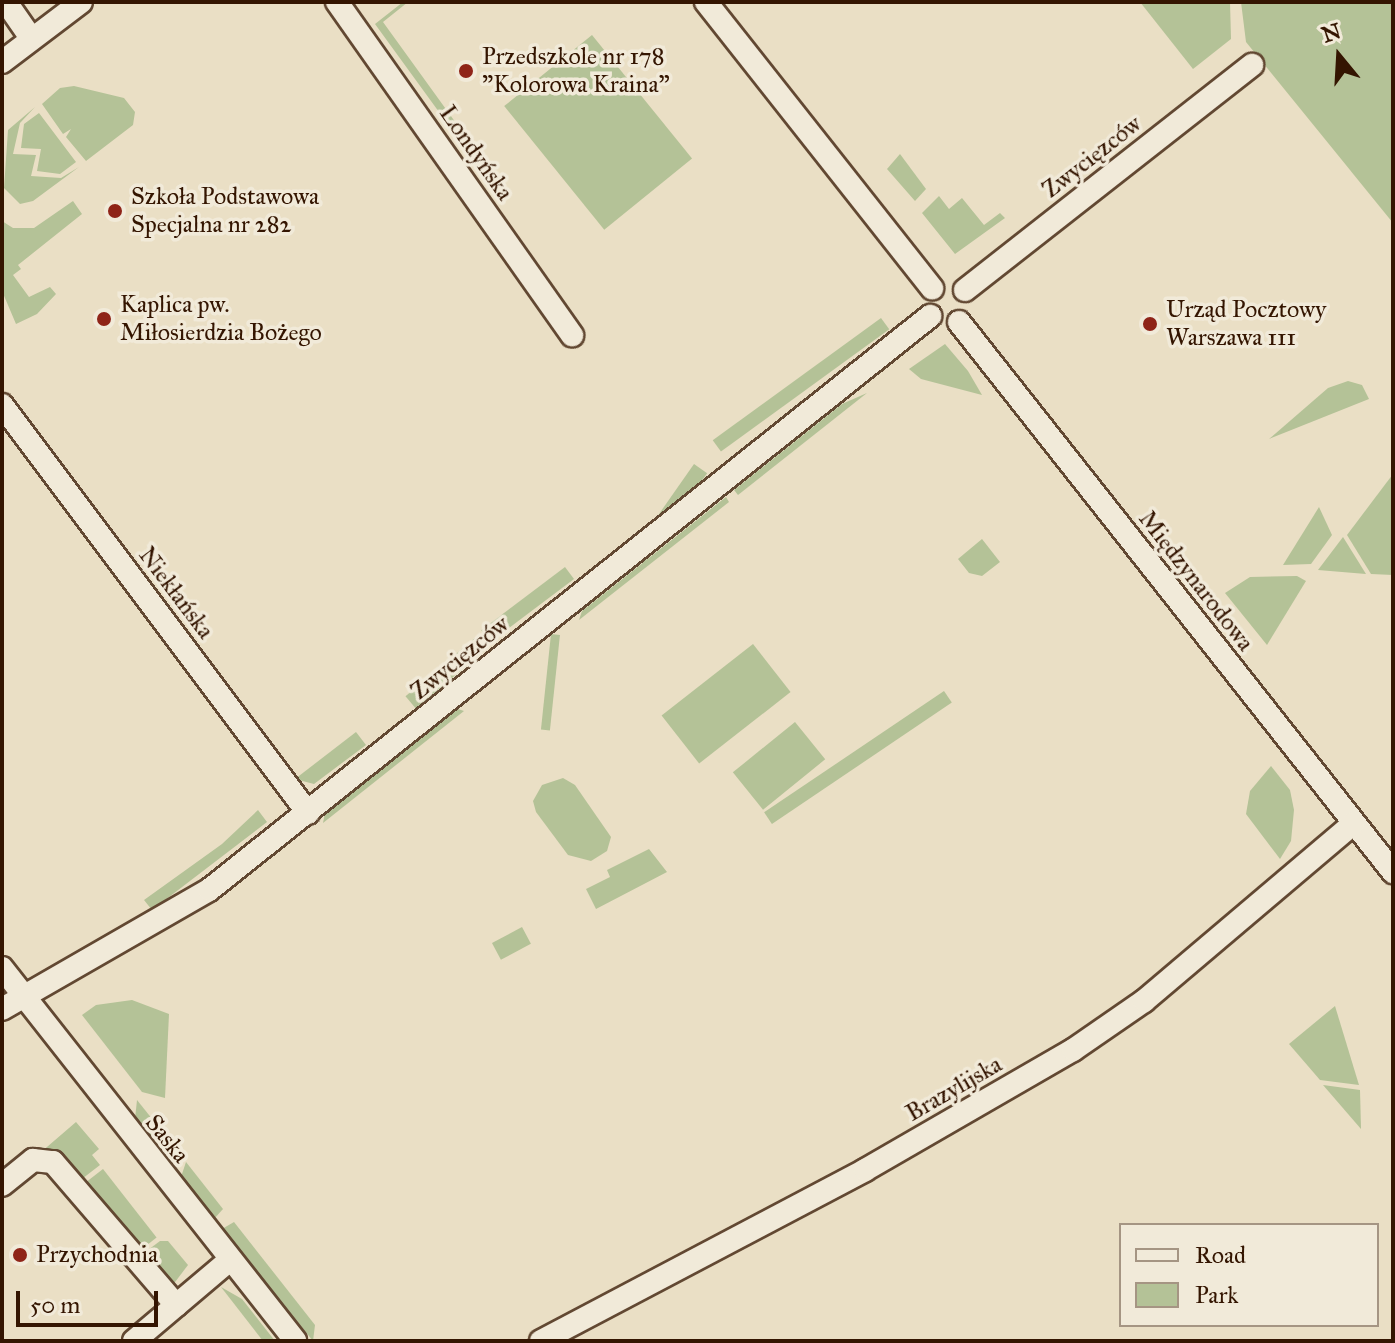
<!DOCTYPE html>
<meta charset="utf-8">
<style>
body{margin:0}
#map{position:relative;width:1395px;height:1343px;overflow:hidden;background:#eadfc5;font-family:"IM FELL Great Primer",serif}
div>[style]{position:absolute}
.green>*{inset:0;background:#b4c297;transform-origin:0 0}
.roads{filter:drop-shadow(2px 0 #624832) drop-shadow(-2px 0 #624832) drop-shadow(0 2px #624832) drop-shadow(0 -2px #624832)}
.minor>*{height:22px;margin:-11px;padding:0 11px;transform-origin:11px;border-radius:11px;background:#f1ead9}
.dots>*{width:22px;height:22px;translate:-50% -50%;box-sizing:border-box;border:4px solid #f1ead9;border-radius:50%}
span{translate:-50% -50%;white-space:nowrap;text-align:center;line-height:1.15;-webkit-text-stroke:7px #f1ead9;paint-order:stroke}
.poi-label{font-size:24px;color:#341501}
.left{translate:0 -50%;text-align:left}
.street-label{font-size:24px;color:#341501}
.frame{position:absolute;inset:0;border:4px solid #341501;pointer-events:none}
.legend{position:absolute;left:1119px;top:1223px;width:260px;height:104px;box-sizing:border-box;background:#f1ead9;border:2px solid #a59583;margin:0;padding:10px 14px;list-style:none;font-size:24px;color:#341501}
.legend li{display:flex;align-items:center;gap:16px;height:40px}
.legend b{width:40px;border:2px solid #a59583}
.north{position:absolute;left:1299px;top:16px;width:80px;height:80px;-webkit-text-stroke:6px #f1ead9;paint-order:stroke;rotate:342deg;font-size:22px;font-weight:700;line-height:32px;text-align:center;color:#341501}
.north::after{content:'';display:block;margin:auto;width:28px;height:36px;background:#341501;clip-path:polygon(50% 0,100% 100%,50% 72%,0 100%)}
.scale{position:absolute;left:16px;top:1291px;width:142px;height:36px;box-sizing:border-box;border:4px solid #341501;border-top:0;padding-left:10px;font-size:24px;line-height:28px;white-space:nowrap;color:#341501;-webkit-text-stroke:6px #f1ead9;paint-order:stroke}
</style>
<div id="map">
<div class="green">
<div style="clip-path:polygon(403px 2px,408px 2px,383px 22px,461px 130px,455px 134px,375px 24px)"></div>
<div style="clip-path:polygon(1140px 2px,1230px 2px,1231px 39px,1193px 69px)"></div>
<div style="clip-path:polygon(1241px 2px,1393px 2px,1393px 223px,1246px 42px)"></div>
<div style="left:592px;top:35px;width:159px;height:113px;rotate:51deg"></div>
<div style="clip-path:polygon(74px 86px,124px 98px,135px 112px,133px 125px,86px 161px,66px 137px,71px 129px,63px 134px,42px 104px,60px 88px)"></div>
<div style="clip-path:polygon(35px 107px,20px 123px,13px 154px,36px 155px,31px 176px,61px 178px,79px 167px,33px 201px,20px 204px,4px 188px,8px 130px)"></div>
<div style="clip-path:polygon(39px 113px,76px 162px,60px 174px,37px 171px,41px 149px,21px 148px,24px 124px)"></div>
<div style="clip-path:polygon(900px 154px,926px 189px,915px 201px,887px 169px)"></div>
<div style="clip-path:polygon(939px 196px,949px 209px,962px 198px,984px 225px,1000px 213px,1005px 218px,955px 254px,922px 213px)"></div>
<div style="clip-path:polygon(73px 201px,82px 214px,18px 265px,21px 269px,13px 275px,29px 297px,50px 287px,56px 294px,37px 314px,16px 324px,2px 291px,2px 221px,13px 228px,34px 228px)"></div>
<div style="left:881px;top:318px;width:14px;height:208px;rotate:54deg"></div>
<div style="clip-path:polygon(945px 344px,968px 371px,982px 395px,921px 379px,909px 369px)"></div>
<div style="clip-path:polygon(1348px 381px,1362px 385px,1369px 399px,1269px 439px,1328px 388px)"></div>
<div style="clip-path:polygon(867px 393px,738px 495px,734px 490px,842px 404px)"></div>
<div style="left:694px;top:464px;width:16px;height:110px;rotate:35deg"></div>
<div style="clip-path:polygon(1393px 474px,1393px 575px,1371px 574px,1347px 535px)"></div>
<div style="clip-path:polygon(726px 497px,729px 502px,579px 620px,582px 611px)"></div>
<div style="clip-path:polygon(1319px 507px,1332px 535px,1311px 564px,1283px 565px)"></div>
<div style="clip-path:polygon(1343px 537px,1366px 574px,1318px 570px)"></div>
<div style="clip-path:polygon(982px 539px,1000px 562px,982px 576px,969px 573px,958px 559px)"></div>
<div style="left:565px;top:567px;width:15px;height:105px;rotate:53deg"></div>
<div style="clip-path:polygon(1297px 576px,1306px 581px,1267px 645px,1225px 593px,1250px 577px)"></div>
<div style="left:551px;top:634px;width:9px;height:96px;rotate:6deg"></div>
<div style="left:476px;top:637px;width:16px;height:92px;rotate:50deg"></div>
<div style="left:753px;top:644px;width:61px;height:116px;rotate:52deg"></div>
<div style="left:944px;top:691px;width:14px;height:217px;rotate:56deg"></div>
<div style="clip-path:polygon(458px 709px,464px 711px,323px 823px,325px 813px)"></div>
<div style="left:795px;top:722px;width:48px;height:80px;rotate:51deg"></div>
<div style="clip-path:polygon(356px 732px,366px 745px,314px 784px,295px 779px)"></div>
<div style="clip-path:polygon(1271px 766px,1290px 790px,1294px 810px,1291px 841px,1280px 859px,1246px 814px,1250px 791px)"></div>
<div style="clip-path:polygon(563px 778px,575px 785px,611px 837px,607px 851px,591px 861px,568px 855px,536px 812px,533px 801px,542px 785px)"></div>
<div style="clip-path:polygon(258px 810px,267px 822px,152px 910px,144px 900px,222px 844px)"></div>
<div style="clip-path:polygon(649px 849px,667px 872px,596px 909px,586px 889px,610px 877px,607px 870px)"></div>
<div style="left:522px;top:927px;width:19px;height:34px;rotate:62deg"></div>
<div style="clip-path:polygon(132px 1000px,169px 1014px,165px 1098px,142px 1092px,82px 1015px,96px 1005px)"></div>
<div style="clip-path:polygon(1335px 1006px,1359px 1085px,1320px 1080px,1289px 1044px)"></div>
<div style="clip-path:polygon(1323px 1085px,1360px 1090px,1361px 1129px)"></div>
<div style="clip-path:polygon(137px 1100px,173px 1145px,167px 1159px,135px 1119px)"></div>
<div style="clip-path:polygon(76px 1122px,99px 1149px,92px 1155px,100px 1165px,78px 1182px,40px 1153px)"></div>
<div style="clip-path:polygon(186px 1162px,223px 1209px,214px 1219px,181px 1177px)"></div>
<div style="left:103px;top:1169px;width:87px;height:27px;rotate:52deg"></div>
<div style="clip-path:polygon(234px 1222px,315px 1325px,313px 1341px,222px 1229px)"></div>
<div style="clip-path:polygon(160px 1241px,168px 1241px,188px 1265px,169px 1290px,140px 1256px)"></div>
<div style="clip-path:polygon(221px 1287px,242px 1299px,275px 1341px,263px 1341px)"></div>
</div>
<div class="roads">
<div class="minor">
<div style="left:6px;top:2px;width:44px;rotate:55.2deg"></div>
<div style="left:337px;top:2px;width:408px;rotate:54.8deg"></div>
<div style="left:706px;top:2px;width:365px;rotate:51.7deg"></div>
<div style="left:2px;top:62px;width:99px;rotate:-37.2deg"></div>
<div style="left:965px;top:290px;width:365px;rotate:-38.1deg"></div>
<div style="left:959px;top:322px;width:701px;rotate:51.72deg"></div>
<div style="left:2px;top:405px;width:510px;rotate:53.13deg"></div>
<div style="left:2px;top:968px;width:474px;rotate:51.8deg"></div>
<div style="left:2px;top:1009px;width:239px;rotate:-29.9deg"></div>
<div style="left:209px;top:890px;width:922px;rotate:-38.52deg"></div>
<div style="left:2px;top:1185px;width:40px;rotate:-39deg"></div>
<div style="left:33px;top:1160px;width:20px;rotate:6deg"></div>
<div style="left:53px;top:1162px;width:189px;rotate:49.3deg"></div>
<div style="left:134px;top:1341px;width:126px;rotate:-40.2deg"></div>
<div style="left:541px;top:1341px;width:366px;rotate:-27.8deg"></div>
<div style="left:865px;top:1170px;width:240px;rotate:-30deg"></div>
<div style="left:1073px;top:1050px;width:86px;rotate:-34.6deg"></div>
<div style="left:1144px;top:1001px;width:275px;rotate:-40.3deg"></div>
</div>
</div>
<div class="dots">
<div style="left:466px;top:71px;background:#8f2418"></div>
<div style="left:115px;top:211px;background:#8f2418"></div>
<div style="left:104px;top:319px;background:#8f2418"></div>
<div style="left:1150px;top:324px;background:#8f2418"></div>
<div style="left:20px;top:1255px;background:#8f2418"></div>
</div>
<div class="poi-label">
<span class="left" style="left:482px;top:71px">Przedszkole nr 178<br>"Kolorowa Kraina"</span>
<span class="left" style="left:131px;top:211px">Szkoła Podstawowa<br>Specjalna nr 282</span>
<span class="left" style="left:120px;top:319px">Kaplica pw.<br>Miłosierdzia Bożego</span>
<span class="left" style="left:1166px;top:324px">Urząd Pocztowy<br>Warszawa 111</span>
<span class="left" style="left:36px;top:1255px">Przychodnia</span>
</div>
<div class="street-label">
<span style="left:476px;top:153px;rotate:55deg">Londyńska</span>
<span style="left:1092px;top:157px;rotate:-38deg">Zwycięzców</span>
<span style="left:1196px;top:581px;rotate:52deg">Międzynarodowa</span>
<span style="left:176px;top:593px;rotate:53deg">Niekłańska</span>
<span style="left:460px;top:658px;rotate:-39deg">Zwycięzców</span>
<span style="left:954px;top:1089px;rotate:-30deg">Brazylijska</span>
<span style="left:167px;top:1139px;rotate:51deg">Saska</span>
</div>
<div class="frame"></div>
<ul class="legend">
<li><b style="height:10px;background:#f1ead9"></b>Road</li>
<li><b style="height:22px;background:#b4c297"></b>Park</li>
</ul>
<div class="north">N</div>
<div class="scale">50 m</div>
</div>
